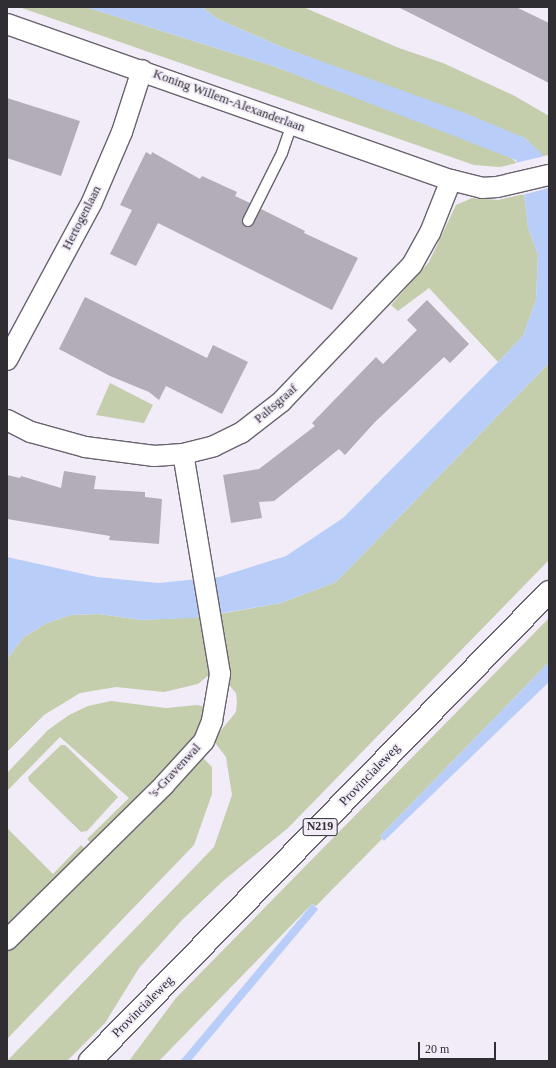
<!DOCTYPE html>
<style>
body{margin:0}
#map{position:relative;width:556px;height:1068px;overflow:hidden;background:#f2ebf8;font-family:"Times New Roman",serif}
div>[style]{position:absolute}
.green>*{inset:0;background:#c4ceac}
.water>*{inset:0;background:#b8cef8;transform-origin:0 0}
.pier>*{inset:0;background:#f2ebf8}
.building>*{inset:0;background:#b3adb8}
.roads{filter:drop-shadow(1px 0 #69636e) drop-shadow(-1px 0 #69636e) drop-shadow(0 1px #69636e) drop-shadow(0 -1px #69636e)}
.lane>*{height:10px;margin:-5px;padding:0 5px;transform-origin:5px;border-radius:5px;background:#fff}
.street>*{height:20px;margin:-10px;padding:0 10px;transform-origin:10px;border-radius:10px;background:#fff}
.primary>*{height:22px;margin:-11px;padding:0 11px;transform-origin:11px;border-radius:11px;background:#fff}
span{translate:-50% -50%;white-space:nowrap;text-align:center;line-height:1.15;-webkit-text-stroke:3.5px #f2ebf8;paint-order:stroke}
.shield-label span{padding:1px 3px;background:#f2ebf8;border:1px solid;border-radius:3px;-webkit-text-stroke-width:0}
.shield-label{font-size:12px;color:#302e33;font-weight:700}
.street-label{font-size:13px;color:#302e33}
.frame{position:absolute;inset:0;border:8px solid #302e33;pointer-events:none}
.scale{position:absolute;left:418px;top:1042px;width:78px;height:18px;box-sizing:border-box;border:2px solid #302e33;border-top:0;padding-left:5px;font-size:12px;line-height:14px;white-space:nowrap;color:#302e33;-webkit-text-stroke:3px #f2ebf8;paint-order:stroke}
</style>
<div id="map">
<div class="green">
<div style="clip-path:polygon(19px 7px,86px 7px,276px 67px,509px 156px,517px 163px,500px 167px,474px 165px)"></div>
<div style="clip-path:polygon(202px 7px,303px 7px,399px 48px,443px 63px,513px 95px,549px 116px,549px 155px,543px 156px,525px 138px,282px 47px,218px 19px)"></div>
<div style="clip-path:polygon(524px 194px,528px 227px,538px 255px,536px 300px,523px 336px,498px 362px,429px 288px,398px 311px,391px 305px,429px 262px,456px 205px,472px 198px,498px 200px)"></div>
<div style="clip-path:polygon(549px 363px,549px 560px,288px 828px,223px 881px,182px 920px,139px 968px,105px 1023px,67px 1061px,7px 1061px,214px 847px,232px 795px,226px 757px,213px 740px,236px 712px,237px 702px,236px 693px,228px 684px,219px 614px,281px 603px,336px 582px)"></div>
<div style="clip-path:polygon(110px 383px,153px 405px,144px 423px,96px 415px)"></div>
<div style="clip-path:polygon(99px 614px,141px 620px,201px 617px,209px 675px,198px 684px,164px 692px,116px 687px,80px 693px,44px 715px,7px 752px,7px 659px,24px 637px,47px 623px,71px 615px)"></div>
<div style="clip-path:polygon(549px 618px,549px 662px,380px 836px,382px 839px,316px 906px,312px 904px,159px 1061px,129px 1061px,176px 998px)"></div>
<div style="clip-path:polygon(111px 701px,166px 708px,197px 705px,206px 707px,198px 736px,93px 845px,87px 839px,129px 798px,60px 737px,7px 791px,7px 773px,48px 730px,69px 715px,88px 706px)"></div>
<div style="clip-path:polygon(61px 745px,65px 745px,118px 797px,87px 831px,81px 832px,29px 781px,28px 777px)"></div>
<div style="clip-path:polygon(200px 755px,212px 767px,212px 794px,194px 845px,7px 1039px,7px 952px)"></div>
<div style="clip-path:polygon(7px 828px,53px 874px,81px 845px,86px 850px,7px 930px)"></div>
</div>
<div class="water">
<div style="clip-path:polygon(86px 7px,202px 7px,218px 19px,282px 47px,470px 115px,525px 138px,543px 155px,549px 178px,549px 363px,336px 582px,281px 603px,194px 618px,141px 620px,99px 614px,71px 615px,47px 623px,24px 637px,7px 659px,7px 557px,97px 577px,158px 583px,219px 577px,286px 556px,343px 518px,498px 362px,523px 336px,536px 300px,538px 255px,528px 227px,524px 194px,516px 160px,276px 67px)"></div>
<div style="clip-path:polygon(549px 662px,549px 682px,384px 841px,380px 836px)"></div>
<div style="left:312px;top:904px;width:8px;height:219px;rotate:40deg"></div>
</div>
<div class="pier">
<div style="clip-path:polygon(545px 156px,549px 170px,549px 188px,522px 195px,515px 163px)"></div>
</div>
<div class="building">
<div style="clip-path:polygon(398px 7px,516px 7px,549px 23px,549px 83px)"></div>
<div style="clip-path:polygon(7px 98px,80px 121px,61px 176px,7px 158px)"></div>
<div style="clip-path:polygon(146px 152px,151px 155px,152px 152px,200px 179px,202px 176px,237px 192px,235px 196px,250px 203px,242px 221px,245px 227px,252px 226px,261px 209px,305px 231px,304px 233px,358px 258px,332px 310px,158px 223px,136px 266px,110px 254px,132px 210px,120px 205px)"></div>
<div style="clip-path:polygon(85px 297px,207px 358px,213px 345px,248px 362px,222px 414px,166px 386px,159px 400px,149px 392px,110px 376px,59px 349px)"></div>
<div style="clip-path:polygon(427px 300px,469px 344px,450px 363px,444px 357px,375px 422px,345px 455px,339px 449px,274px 501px,259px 502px,262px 518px,231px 523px,223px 475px,259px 469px,315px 426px,312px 423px,376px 357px,383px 364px,417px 330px,407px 320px)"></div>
<div style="clip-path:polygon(64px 471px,96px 476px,94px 489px,145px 492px,145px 497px,162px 499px,159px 544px,109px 540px,110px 536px,7px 519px,7px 475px,20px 478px,21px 476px,61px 488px)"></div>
</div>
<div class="roads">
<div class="lane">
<div style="left:248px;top:221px;width:76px;rotate:-63.4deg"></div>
<div style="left:282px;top:153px;width:31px;rotate:-71deg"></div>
</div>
<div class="street">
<div style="left:7px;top:24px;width:471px;rotate:19.4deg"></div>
<div style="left:451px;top:180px;width:32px;rotate:14deg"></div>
<div style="left:482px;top:188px;width:15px;rotate:-4deg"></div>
<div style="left:497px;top:187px;width:53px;rotate:-13deg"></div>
<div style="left:7px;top:360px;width:179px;rotate:-61.7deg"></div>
<div style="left:92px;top:202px;width:76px;rotate:-66.8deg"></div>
<div style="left:122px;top:132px;width:65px;rotate:-72.1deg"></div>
<div style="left:7px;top:420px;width:27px;rotate:27deg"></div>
<div style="left:31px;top:432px;width:56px;rotate:15.5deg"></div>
<div style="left:85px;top:447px;width:70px;rotate:7.4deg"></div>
<div style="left:154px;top:456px;width:29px;rotate:-4deg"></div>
<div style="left:183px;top:454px;width:32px;rotate:-14deg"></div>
<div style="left:214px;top:446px;width:30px;rotate:-26deg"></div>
<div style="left:241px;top:433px;width:51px;rotate:-37.8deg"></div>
<div style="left:281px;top:402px;width:190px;rotate:-46.3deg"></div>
<div style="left:412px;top:265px;width:37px;rotate:-61deg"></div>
<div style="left:430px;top:233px;width:57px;rotate:-68.4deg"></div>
<div style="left:7px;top:940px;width:221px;rotate:-44.6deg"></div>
<div style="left:164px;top:785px;width:59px;rotate:-47.7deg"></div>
<div style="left:204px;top:741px;width:22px;rotate:-68deg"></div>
<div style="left:212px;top:721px;width:48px;rotate:-80.3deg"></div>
<div style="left:220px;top:674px;width:223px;rotate:-99.5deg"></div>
</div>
<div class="primary">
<div style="left:90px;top:1061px;width:656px;rotate:-45.62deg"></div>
</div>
</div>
<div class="shield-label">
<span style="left:320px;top:827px">N219</span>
</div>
<div class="street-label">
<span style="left:229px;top:101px;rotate:20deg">Koning Willem-Alexanderlaan</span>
<span style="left:82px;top:218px;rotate:-63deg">Hertogenlaan</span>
<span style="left:276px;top:404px;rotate:-41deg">Paltsgraaf</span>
<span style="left:175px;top:771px;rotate:-47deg">'s-Gravenwal</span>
<span style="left:370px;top:775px;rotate:-46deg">Provincialeweg</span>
<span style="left:143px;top:1007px;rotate:-45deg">Provincialeweg</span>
</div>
<div class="frame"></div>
<div class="scale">20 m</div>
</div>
